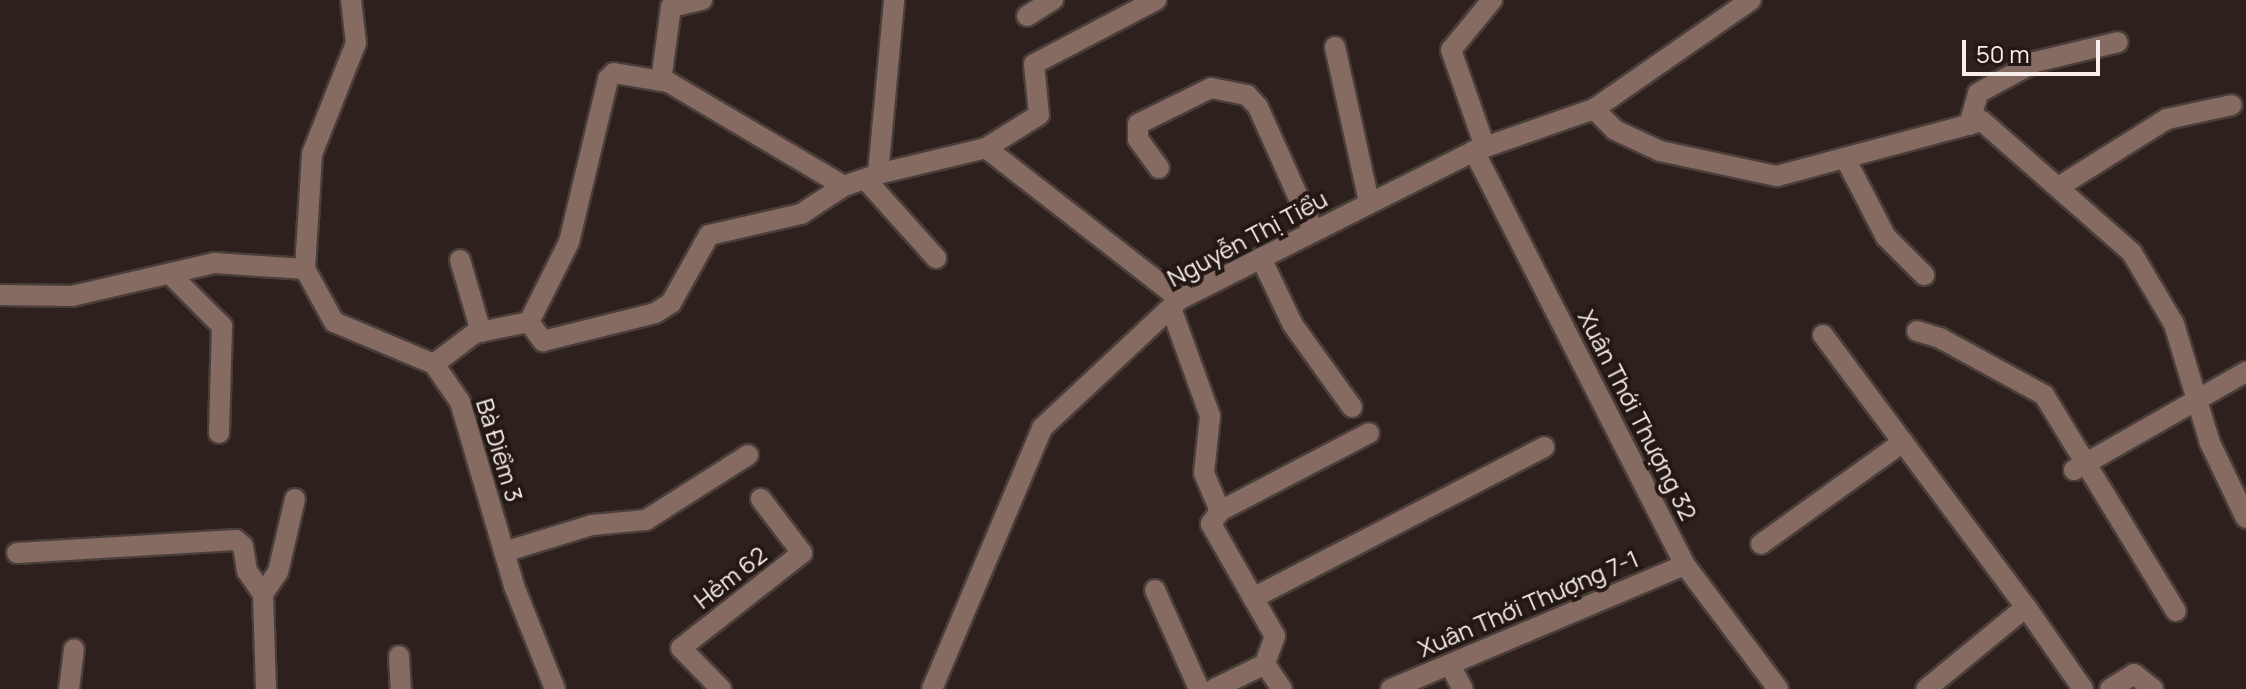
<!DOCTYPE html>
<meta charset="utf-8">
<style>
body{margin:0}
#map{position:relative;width:2246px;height:689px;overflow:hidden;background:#2e211d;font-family:Manrope,sans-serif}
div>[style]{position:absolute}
.roads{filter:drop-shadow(2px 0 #4a3e3a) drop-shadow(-2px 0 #4a3e3a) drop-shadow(0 2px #4a3e3a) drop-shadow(0 -2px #4a3e3a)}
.minor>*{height:20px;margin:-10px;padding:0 10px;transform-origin:10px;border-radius:10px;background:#866b62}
span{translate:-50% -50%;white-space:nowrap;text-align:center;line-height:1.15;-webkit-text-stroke:8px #241814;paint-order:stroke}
.street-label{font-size:24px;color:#f8efec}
.scale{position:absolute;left:1962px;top:40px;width:138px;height:36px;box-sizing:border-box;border:4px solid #f8efec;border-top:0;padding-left:10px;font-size:24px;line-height:28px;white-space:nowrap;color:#f8efec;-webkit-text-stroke:6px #241814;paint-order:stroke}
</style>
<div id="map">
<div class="roads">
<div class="minor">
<div style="left:1027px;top:16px;width:31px;rotate:-32deg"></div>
<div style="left:1335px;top:47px;width:159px;rotate:77.6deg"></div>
<div style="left:661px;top:81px;width:75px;rotate:-82.3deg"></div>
<div style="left:671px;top:7px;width:32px;rotate:-13deg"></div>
<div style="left:1594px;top:109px;width:30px;rotate:45deg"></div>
<div style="left:1615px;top:130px;width:50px;rotate:25deg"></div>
<div style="left:1660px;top:151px;width:120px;rotate:12.1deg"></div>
<div style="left:1777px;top:176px;width:212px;rotate:-15deg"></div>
<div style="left:1982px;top:121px;width:200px;rotate:41.3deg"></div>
<div style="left:2132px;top:253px;width:82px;rotate:59.4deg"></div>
<div style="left:2174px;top:324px;width:124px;rotate:73.2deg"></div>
<div style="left:2210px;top:443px;width:83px;rotate:64.4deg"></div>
<div style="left:1969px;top:125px;width:33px;rotate:-74deg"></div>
<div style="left:1978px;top:93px;width:65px;rotate:-28.5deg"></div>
<div style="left:2035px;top:62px;width:85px;rotate:-13.5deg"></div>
<div style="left:1485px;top:147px;width:103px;rotate:-109.3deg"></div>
<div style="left:1451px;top:50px;width:65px;rotate:-50.6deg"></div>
<div style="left:986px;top:148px;width:62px;rotate:-31.9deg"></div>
<div style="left:1039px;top:115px;width:51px;rotate:-95.6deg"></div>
<div style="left:1034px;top:64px;width:138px;rotate:-27.7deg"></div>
<div style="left:1474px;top:151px;width:465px;rotate:63deg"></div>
<div style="left:1685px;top:565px;width:155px;rotate:53.1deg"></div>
<div style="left:1845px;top:158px;width:89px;rotate:62.6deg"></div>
<div style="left:1886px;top:237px;width:54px;rotate:45deg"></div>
<div style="left:1159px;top:168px;width:36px;rotate:-126deg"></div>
<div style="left:1138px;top:139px;width:15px;rotate:-90deg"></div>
<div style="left:1138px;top:124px;width:81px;rotate:-26.3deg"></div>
<div style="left:1211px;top:88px;width:37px;rotate:11deg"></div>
<div style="left:1247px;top:95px;width:16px;rotate:47deg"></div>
<div style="left:1258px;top:107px;width:135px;rotate:65.9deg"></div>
<div style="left:878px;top:174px;width:175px;rotate:-84.7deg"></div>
<div style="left:866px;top:180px;width:105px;rotate:48.1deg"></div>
<div style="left:2060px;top:186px;width:126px;rotate:-32.1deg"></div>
<div style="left:2167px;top:119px;width:66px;rotate:-12.2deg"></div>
<div style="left:1261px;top:258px;width:74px;rotate:64.5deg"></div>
<div style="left:1293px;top:325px;width:101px;rotate:54.3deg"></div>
<div style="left:460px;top:260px;width:75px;rotate:73.7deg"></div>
<div style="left:305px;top:269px;width:60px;rotate:61.3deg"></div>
<div style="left:334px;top:322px;width:108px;rotate:22.8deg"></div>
<div style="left:434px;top:364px;width:46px;rotate:55.6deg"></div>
<div style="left:460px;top:402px;width:192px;rotate:73.6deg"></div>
<div style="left:514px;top:586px;width:111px;rotate:68.3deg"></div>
<div style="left:305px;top:269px;width:115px;rotate:-86.5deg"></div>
<div style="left:312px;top:154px;width:119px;rotate:-68.4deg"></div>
<div style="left:356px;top:43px;width:43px;rotate:-96.6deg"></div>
<div style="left:170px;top:274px;width:74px;rotate:45deg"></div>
<div style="left:222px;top:326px;width:107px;rotate:91.6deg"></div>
<div style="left:0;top:295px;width:72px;rotate:0.8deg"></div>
<div style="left:72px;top:296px;width:146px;rotate:-13.1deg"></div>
<div style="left:214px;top:263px;width:91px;rotate:3.8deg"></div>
<div style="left:1171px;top:308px;width:115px;rotate:70.1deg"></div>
<div style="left:1210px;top:416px;width:57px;rotate:96deg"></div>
<div style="left:1204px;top:473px;width:41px;rotate:67.2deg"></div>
<div style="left:1220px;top:511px;width:168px;rotate:-27.6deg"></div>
<div style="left:529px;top:322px;width:24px;rotate:54deg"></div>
<div style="left:543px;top:341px;width:115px;rotate:-14deg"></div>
<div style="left:655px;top:313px;width:19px;rotate:-32deg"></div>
<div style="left:671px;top:303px;width:78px;rotate:-60.8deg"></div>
<div style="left:709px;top:235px;width:94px;rotate:-12.9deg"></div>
<div style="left:801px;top:214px;width:51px;rotate:-33.1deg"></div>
<div style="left:844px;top:186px;width:36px;rotate:-19deg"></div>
<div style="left:878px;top:174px;width:111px;rotate:-13.5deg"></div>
<div style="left:986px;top:148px;width:246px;rotate:37.9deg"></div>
<div style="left:529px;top:322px;width:89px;rotate:-63.4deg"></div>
<div style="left:569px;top:242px;width:168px;rotate:-76.5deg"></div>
<div style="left:608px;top:79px;width:8px;rotate:-45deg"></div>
<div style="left:614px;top:73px;width:55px;rotate:9.5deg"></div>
<div style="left:668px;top:82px;width:204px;rotate:30.6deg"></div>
<div style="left:1917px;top:331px;width:24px;rotate:17deg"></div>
<div style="left:1940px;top:338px;width:119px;rotate:28.7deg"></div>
<div style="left:2044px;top:395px;width:253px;rotate:58.6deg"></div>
<div style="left:1823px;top:335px;width:339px;rotate:53.3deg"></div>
<div style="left:2026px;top:607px;width:129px;rotate:140.6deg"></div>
<div style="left:434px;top:364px;width:51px;rotate:-37.1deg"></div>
<div style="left:475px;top:333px;width:55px;rotate:-11.5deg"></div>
<div style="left:2074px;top:470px;width:198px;rotate:-29.7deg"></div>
<div style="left:1220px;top:511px;width:16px;rotate:125deg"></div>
<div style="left:1211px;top:524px;width:129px;rotate:60.3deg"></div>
<div style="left:1275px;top:636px;width:30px;rotate:110deg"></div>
<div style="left:1761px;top:544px;width:175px;rotate:-35.7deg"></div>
<div style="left:504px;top:552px;width:92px;rotate:-17.1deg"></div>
<div style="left:592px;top:525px;width:54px;rotate:-5.3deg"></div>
<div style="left:646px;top:520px;width:121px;rotate:-32.5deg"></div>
<div style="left:17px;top:553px;width:219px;rotate:-3.4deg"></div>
<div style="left:236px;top:540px;width:9px;rotate:41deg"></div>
<div style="left:243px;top:546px;width:25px;rotate:81deg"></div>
<div style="left:247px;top:571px;width:28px;rotate:55deg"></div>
<div style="left:263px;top:594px;width:95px;rotate:88.2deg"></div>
<div style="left:1155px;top:590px;width:108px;rotate:66deg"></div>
<div style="left:263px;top:594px;width:27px;rotate:-56deg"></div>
<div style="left:278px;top:572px;width:75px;rotate:-76.9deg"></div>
<div style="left:1253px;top:598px;width:328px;rotate:-27.4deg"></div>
<div style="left:2026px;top:607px;width:100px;rotate:55.2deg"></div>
<div style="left:399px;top:656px;width:33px;rotate:87deg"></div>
<div style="left:1450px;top:665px;width:27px;rotate:62deg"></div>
<div style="left:69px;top:689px;width:40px;rotate:-82.9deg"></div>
<div style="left:721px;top:689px;width:57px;rotate:-134.3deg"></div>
<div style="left:681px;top:648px;width:154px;rotate:-38.1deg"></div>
<div style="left:802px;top:553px;width:68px;rotate:-127.2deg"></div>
<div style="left:932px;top:689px;width:283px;rotate:-67.1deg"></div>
<div style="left:1042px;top:428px;width:189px;rotate:-43.1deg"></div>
<div style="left:1180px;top:299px;width:329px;rotate:-26.7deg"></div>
<div style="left:1474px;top:151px;width:127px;rotate:-19.3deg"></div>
<div style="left:1594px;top:109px;width:191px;rotate:-34.8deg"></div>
<div style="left:1214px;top:689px;width:57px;rotate:-26.1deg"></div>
<div style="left:1265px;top:664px;width:30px;rotate:56deg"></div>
<div style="left:1391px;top:689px;width:319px;rotate:-22.9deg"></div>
<div style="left:2110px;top:689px;width:28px;rotate:-32deg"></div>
<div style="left:2134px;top:674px;width:24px;rotate:38deg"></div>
</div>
</div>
<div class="street-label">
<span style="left:1247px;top:238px;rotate:-28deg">Nguyễn Thị Tiểu</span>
<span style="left:1638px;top:415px;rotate:63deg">Xuân Thới Thượng 32</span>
<span style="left:500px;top:450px;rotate:73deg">Bà Điểm 3</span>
<span style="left:730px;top:577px;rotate:-38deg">Hẻm 62</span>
<span style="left:1528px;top:603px;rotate:-23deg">Xuân Thới Thượng 7-1</span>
</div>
<div class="scale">50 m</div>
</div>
